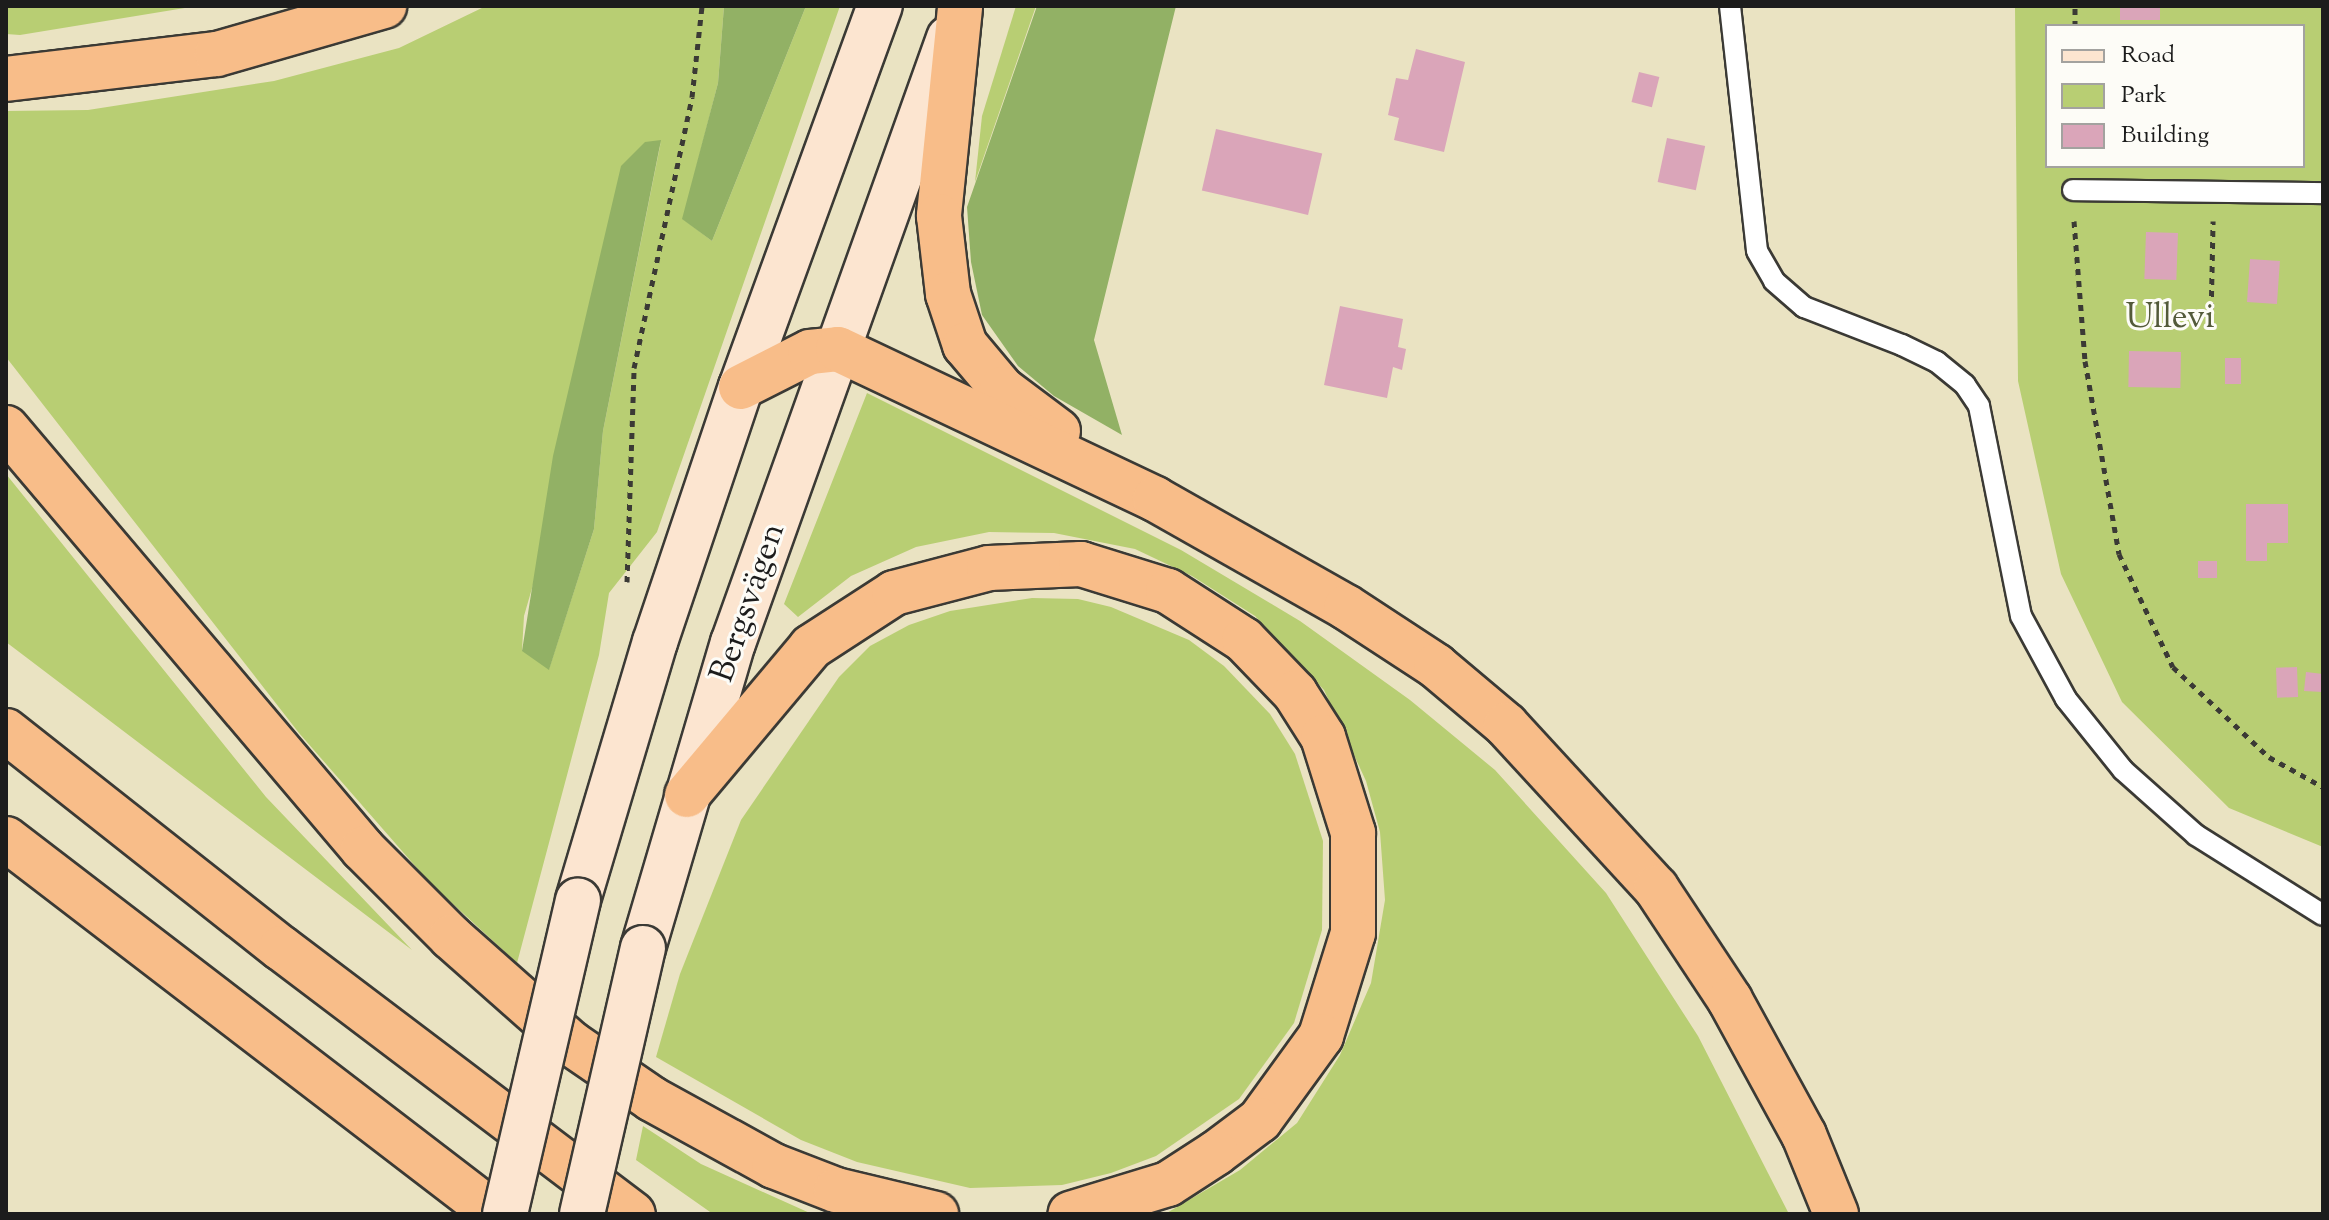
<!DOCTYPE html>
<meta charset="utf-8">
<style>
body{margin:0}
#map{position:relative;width:2329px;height:1220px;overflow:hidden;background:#eae3c2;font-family:"Sorts Mill Goudy",serif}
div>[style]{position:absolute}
.green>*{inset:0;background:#b8ce73}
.forest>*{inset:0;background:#92b165}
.building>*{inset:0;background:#daa5b9;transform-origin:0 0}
.path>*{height:5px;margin-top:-2.5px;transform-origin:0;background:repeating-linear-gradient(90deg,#3b3a35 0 6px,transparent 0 12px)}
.roads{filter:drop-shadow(2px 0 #3b3a35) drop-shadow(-2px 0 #3b3a35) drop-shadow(0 2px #3b3a35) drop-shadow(0 -2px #3b3a35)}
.lane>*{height:20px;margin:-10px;padding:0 10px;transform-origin:10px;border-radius:10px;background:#fff}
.secondary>*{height:44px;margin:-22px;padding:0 22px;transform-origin:22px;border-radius:22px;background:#fce5d0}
.highway>*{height:44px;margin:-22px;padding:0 22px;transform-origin:22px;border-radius:22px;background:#f8bd89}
.bridges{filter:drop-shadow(2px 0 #3b3a35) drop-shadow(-2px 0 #3b3a35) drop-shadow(0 2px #3b3a35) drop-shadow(0 -2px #3b3a35)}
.secondary-bridge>*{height:44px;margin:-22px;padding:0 22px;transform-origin:22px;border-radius:22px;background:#fce5d0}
span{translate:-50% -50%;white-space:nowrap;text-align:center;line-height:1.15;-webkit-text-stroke:6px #fdfcf7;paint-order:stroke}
.park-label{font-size:34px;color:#535a3a}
.street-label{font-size:34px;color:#1c1c1c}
.frame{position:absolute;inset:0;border:8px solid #1c1c1c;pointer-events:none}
.legend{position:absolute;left:2045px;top:24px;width:260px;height:144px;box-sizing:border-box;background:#fdfcf7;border:2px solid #a3a29f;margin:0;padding:10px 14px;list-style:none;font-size:24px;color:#1c1c1c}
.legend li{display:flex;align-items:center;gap:16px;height:40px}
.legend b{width:40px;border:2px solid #a3a29f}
</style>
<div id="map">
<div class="green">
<div style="clip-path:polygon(6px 6px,197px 6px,20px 35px,6px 34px)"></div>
<div style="clip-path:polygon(evenodd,486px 6px,724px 6px,718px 83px,683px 219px,712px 241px,806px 6px,840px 6px,657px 532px,609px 593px,599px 655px,517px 963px,430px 883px,299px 733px,6px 357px,6px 111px,88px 110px,274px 81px,399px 48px,486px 6px,661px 141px,603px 431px,594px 529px,549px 669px,522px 650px,524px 616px,661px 141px)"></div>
<div style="clip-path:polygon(1016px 6px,1036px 6px,975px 182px,982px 116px)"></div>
<div style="clip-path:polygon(evenodd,2015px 6px,2323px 6px,2323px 847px,2229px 808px,2122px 702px,2061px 574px,2018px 381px,2015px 6px,2047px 26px,2303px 26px,2303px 166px,2047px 166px,2047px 26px)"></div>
<div style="clip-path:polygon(867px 393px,1181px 550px,1300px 621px,1410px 700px,1495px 770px,1606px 893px,1698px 1036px,1789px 1214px,1165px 1214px,1240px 1170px,1297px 1123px,1340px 1055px,1371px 983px,1385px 900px,1380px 832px,1366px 781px,1324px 690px,1255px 616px,1192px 576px,1135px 549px,1054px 533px,989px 532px,916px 547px,851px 576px,798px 617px,784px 604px)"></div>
<div style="clip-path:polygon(6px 474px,266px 797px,412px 950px,6px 642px)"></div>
<div style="clip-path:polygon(1032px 598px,1078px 599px,1111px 607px,1189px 640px,1224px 666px,1270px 714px,1295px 754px,1323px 841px,1322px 930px,1294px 1023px,1239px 1099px,1156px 1156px,1111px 1173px,1062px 1185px,970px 1188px,857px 1162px,801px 1140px,656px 1057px,680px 974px,741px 820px,839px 677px,870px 646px,909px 625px,950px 611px)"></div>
<div style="clip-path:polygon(643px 1126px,701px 1164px,812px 1214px,713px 1214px,636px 1160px)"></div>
</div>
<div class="forest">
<div style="clip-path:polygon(724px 6px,806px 6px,712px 241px,682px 219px,718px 83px)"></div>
<div style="clip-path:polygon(1037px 6px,1176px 6px,1094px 340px,1122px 435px,1054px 396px,1018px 366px,982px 315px,971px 262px,967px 207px)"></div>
<div style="clip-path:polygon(661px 140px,603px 431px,594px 529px,549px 670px,522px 651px,553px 456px,621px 166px,645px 142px)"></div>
</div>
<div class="building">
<div style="left:2120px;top:6px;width:40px;height:14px"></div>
<div style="clip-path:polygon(1416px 49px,1465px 62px,1444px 152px,1394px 140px,1399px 118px,1388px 115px,1396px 78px,1408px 80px)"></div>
<div style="left:1639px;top:72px;width:21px;height:31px;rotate:14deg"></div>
<div style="left:1216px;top:129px;width:109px;height:63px;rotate:13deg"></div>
<div style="left:1667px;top:138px;width:39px;height:45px;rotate:12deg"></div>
<div style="left:2146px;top:232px;width:32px;height:47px;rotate:2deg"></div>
<div style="left:2250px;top:259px;width:30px;height:43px;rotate:4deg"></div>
<div style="clip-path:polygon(1340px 306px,1403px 319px,1398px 347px,1406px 349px,1402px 370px,1393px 367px,1387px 398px,1324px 385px)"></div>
<div style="left:2129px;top:351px;width:52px;height:36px;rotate:1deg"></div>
<div style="left:2241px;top:358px;width:26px;height:16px;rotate:90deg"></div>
<div style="clip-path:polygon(2246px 504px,2288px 504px,2288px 543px,2267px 543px,2267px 561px,2246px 561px)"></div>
<div style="left:2198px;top:561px;width:19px;height:17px"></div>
<div style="left:2297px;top:667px;width:30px;height:21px;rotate:88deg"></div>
<div style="clip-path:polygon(2306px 672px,2323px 674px,2323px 692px,2304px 691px)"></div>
</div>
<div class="path">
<div style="left:2075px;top:26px;width:20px;rotate:-90deg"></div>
<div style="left:2074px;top:221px;width:140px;rotate:85.5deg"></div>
<div style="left:2085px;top:361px;width:196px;rotate:80deg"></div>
<div style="left:2119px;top:554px;width:125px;rotate:64.5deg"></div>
<div style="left:2173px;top:667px;width:132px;rotate:43.2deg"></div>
<div style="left:2269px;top:757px;width:62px;rotate:29.1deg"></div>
<div style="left:2211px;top:320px;width:99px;rotate:-88.8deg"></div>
<div style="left:627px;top:582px;width:214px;rotate:-88.1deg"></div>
<div style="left:634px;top:368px;width:277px;rotate:-77.9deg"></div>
<div style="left:692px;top:97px;width:92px;rotate:-83.7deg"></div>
</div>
<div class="roads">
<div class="lane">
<div style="left:1730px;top:6px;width:246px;rotate:83.7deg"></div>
<div style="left:1757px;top:251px;width:34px;rotate:60deg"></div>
<div style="left:1774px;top:281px;width:40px;rotate:41deg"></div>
<div style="left:1804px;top:307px;width:105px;rotate:21.2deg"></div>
<div style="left:1902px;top:345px;width:39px;rotate:26deg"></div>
<div style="left:1937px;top:362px;width:36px;rotate:39deg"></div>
<div style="left:1965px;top:385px;width:25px;rotate:56deg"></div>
<div style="left:1979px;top:406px;width:214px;rotate:78.7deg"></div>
<div style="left:2021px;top:616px;width:94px;rotate:61.5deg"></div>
<div style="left:2066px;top:699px;width:91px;rotate:51.2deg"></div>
<div style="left:2123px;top:770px;width:98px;rotate:41.7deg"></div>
<div style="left:2196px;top:835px;width:150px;rotate:32.2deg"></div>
<div style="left:2073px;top:190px;width:250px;rotate:0.7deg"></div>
</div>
<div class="secondary">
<div style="left:578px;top:900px;width:269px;rotate:-73.4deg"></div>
<div style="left:655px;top:642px;width:269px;rotate:-71.4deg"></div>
<div style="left:741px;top:387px;width:406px;rotate:-70deg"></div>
<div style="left:643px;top:948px;width:318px;rotate:-73.6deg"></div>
<div style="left:733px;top:643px;width:642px;rotate:-70.35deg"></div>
</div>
<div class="highway">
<div style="left:960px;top:8px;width:209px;rotate:95.8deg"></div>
<div style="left:939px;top:216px;width:79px;rotate:83.4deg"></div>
<div style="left:948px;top:294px;width:54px;rotate:71.6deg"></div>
<div style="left:965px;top:345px;width:57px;rotate:49.9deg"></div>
<div style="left:1002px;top:389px;width:70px;rotate:36.9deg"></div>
<div style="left:6px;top:79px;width:212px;rotate:-6.8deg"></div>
<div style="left:217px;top:54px;width:174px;rotate:-16deg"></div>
<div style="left:741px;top:387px;width:77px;rotate:-26.9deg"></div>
<div style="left:810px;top:352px;width:28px;rotate:-6deg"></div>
<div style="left:838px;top:349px;width:351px;rotate:25.3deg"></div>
<div style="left:1155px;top:499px;width:219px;rotate:29.5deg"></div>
<div style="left:1346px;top:607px;width:108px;rotate:33.2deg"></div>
<div style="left:1436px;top:666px;width:92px;rotate:40.1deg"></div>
<div style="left:1506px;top:725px;width:222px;rotate:47.4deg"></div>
<div style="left:1656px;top:888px;width:134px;rotate:56.5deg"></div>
<div style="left:1730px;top:1000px;width:154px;rotate:61.3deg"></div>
<div style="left:1804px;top:1135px;width:85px;rotate:67.9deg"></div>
<div style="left:6px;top:428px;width:552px;rotate:49.7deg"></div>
<div style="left:363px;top:849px;width:124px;rotate:45deg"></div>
<div style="left:451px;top:937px;width:162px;rotate:41.5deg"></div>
<div style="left:572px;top:1044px;width:97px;rotate:34.5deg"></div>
<div style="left:652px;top:1099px;width:139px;rotate:28.8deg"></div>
<div style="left:774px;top:1166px;width:66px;rotate:21.2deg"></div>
<div style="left:836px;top:1190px;width:103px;rotate:13.5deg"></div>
<div style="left:6px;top:731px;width:350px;rotate:38.3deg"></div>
<div style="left:281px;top:948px;width:441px;rotate:37.1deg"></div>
<div style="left:687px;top:795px;width:193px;rotate:-50deg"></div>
<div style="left:811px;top:647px;width:99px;rotate:-33deg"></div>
<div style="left:894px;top:593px;width:98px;rotate:-14.7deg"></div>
<div style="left:989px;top:568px;width:92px;rotate:-2.5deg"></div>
<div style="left:1081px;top:564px;width:91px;rotate:17.2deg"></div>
<div style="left:1168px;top:591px;width:90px;rotate:32.8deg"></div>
<div style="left:1244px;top:640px;width:74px;rotate:46.1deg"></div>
<div style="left:1295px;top:693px;width:52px;rotate:57.5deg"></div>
<div style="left:1323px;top:737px;width:101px;rotate:72.6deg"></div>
<div style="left:1353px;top:833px;width:100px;rotate:90deg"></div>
<div style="left:1353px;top:933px;width:108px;rotate:107.3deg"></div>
<div style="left:1321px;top:1036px;width:104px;rotate:126deg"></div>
<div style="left:1260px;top:1120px;width:55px;rotate:143.1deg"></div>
<div style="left:1216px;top:1153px;width:57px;rotate:147.1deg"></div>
<div style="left:1168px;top:1184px;width:102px;rotate:163deg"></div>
<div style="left:6px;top:839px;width:616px;rotate:37.48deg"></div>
</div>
</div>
<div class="bridges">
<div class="secondary-bridge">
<div style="left:505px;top:1214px;width:322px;rotate:-76.9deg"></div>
<div style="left:582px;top:1214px;width:273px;rotate:-77.1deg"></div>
</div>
</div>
<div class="park-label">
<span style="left:2170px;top:319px">Ullevi</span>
</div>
<div class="street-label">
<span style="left:749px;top:603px;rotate:-71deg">Bergsvägen</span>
</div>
<div class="frame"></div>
<ul class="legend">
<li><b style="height:10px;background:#fce5d0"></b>Road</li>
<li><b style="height:22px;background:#b8ce73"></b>Park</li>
<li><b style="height:22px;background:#daa5b9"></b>Building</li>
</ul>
</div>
